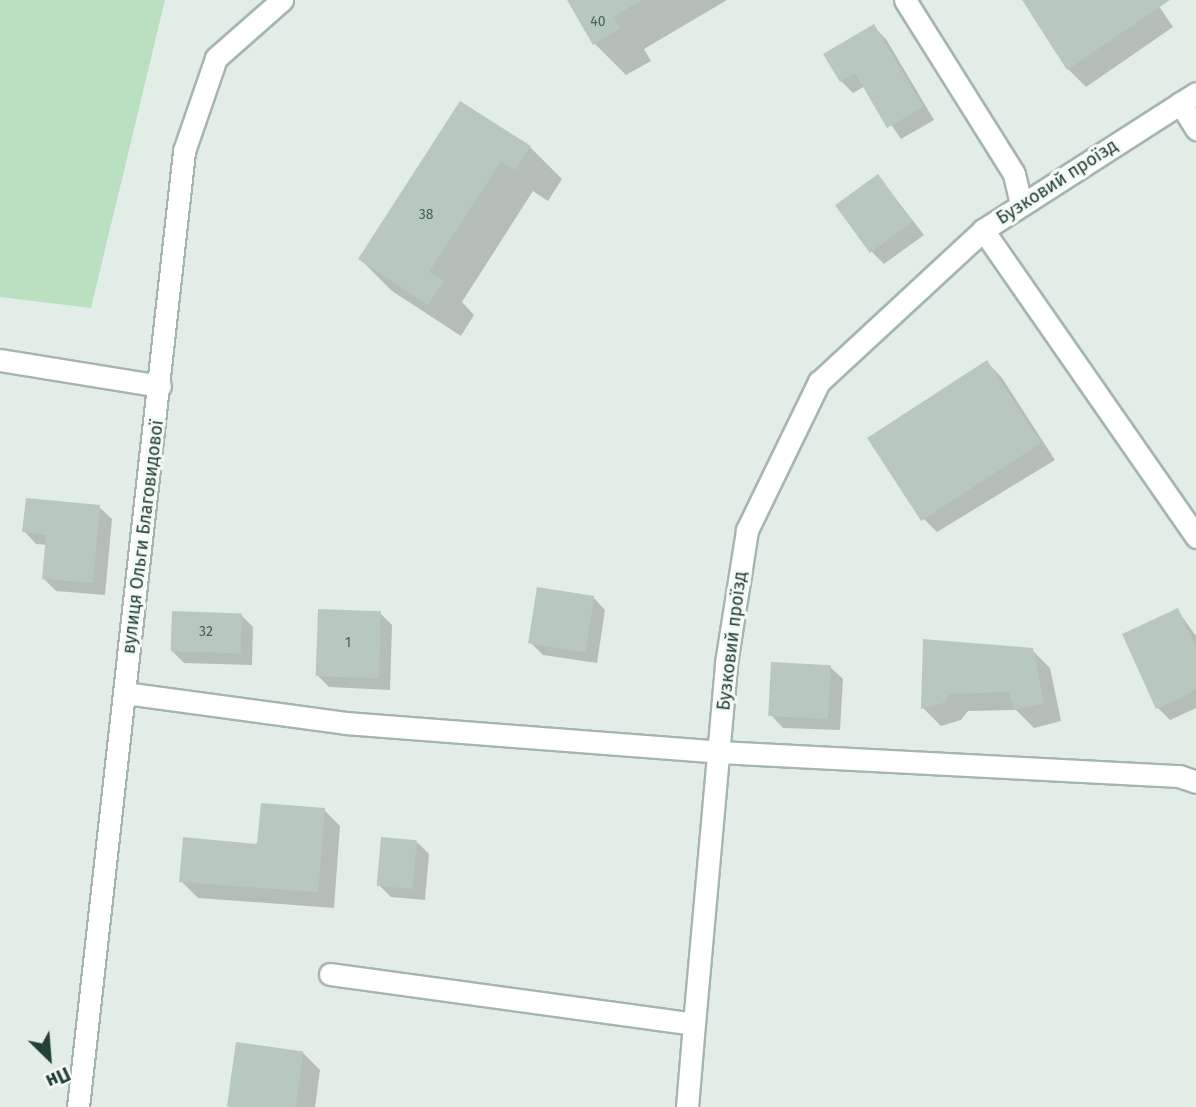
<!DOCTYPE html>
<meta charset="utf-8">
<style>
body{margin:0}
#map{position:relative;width:1196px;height:1107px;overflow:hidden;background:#e3ede8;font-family:"Fira Sans",sans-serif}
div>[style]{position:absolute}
.green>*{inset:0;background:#bbdfc1}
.shadow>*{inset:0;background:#0003}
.building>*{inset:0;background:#b8c8c0;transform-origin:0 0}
.roads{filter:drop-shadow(2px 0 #a5b6af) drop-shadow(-2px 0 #a5b6af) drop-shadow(0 2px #a5b6af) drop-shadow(0 -2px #a5b6af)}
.minor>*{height:21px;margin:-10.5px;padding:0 10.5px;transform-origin:10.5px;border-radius:10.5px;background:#fff}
.tertiary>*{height:21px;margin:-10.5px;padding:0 10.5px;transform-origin:10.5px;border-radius:10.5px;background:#fff}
span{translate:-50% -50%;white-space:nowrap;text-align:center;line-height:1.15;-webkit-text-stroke:6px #f4faf6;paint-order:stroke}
.number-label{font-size:14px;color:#486258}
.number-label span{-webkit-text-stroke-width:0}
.street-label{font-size:18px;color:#224035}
.north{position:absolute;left:14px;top:1023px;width:70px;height:70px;-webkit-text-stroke:5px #f4faf6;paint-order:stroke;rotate:155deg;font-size:19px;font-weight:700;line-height:28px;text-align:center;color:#224035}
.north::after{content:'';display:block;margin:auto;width:24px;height:32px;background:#224035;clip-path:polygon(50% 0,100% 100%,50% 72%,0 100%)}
</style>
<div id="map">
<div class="green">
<div style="clip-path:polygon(0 0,165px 0,91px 308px,0 297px)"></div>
</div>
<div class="shadow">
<div style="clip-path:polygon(569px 0,727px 0,644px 49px,651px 61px,626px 75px,594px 43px)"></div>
<div style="clip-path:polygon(1035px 0,1155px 0,1173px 27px,1086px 87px,1068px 69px)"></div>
<div style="clip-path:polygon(874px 27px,886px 39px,934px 120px,901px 139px,865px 86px,853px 93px,841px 81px)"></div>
<div style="clip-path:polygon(460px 103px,530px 147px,562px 179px,548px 201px,533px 191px,462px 302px,474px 315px,461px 336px,392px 291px,360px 259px)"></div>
<div style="clip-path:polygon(878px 176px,924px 235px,884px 264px,872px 252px)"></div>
<div style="clip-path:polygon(987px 362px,1002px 378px,1055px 460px,937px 532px,921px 516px)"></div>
<div style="clip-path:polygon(99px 507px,112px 519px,105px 595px,56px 591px,44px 579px,47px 545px,36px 544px,24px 531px)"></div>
<div style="clip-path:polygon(593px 597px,605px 610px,597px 663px,543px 655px,530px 642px)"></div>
<div style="clip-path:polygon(1178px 611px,1196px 636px,1196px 708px,1170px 720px,1157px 707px)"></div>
<div style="clip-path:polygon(380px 613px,392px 625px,390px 690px,329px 687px,317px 675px)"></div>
<div style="clip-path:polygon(241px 615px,253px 627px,252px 665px,184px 663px,172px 651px)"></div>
<div style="clip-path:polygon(1032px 650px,1050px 668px,1061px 721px,1034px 728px,1016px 710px,968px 711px,961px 720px,941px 726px,923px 708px)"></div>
<div style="clip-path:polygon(830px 667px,843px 679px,840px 730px,783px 728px,771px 715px)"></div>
<div style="clip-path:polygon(324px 810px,340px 826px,334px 908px,198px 898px,181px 881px)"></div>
<div style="clip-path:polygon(417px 842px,429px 854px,425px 900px,391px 897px,379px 885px)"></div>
<div style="clip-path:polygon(302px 1052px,320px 1070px,315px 1107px,230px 1107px)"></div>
</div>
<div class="building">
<div style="clip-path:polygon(567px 0,641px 0,614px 17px,620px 28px,593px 45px)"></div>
<div style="clip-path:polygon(1022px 0,1170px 0,1067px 70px)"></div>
<div style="clip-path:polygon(874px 24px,923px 107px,887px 128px,855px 73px,840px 82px,823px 54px)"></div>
<div style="clip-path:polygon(460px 101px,531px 146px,515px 170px,501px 161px,429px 272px,444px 281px,428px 305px,358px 259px)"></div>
<div style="left:878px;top:174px;width:59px;height:53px;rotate:54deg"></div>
<div style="left:987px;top:360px;width:99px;height:143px;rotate:57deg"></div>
<div style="clip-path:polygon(26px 498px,100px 505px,93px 583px,42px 579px,46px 535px,22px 532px)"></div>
<div style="left:537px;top:587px;width:58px;height:57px;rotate:9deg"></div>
<div style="clip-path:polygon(1178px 608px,1196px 647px,1196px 690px,1156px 709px,1122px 634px)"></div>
<div style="left:318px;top:609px;width:63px;height:67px;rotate:2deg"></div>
<div style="left:172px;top:611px;width:70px;height:40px;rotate:2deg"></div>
<div style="clip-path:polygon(923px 639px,1033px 648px,1044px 703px,1014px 710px,1009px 692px,950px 694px,943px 703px,921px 709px)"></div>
<div style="left:771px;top:662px;width:60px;height:54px;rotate:3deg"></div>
<div style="clip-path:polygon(261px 803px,325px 808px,318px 892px,179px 882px,183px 837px,257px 844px)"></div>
<div style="left:381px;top:837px;width:36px;height:49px;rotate:5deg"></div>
<div style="left:236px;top:1042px;width:68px;height:65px;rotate:8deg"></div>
</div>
<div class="roads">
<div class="minor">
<div style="left:905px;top:0;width:205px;rotate:57.9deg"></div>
<div style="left:1014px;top:174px;width:31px;rotate:77deg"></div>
<div style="left:1180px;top:103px;width:31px;rotate:58deg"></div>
<div style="left:983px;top:230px;width:374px;rotate:55.2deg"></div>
<div style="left:0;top:360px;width:162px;rotate:9.2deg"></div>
<div style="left:125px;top:693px;width:223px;rotate:7.7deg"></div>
<div style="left:346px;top:723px;width:374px;rotate:4.4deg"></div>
<div style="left:719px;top:752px;width:461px;rotate:3deg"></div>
<div style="left:1179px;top:776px;width:18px;rotate:19deg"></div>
<div style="left:330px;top:974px;width:367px;rotate:7.8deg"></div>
<div style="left:694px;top:1024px;width:362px;rotate:-84.9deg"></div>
<div style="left:726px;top:663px;width:135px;rotate:-81deg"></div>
<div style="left:747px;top:530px;width:165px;rotate:-64.1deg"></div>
<div style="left:819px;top:382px;width:224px;rotate:-42.8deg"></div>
<div style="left:983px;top:230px;width:253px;rotate:-32.7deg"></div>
<div style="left:687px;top:1107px;width:83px;rotate:-85.2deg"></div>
</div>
<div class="tertiary">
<div style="left:78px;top:1107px;width:962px;rotate:-83.67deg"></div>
<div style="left:184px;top:151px;width:98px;rotate:-71deg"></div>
<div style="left:216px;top:58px;width:88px;rotate:-41.3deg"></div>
</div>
</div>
<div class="number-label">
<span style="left:598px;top:22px">40</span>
<span style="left:426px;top:215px">38</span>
<span style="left:206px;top:632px">32</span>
<span style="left:348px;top:643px">1</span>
</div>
<div class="street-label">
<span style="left:1057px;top:182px;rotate:-33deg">Бузковий проїзд</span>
<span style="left:143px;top:537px;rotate:-83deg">вулиця Ольги Благовидової</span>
<span style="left:732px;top:641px;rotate:-83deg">Бузковий проїзд</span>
</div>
<div class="north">Пн</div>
</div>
